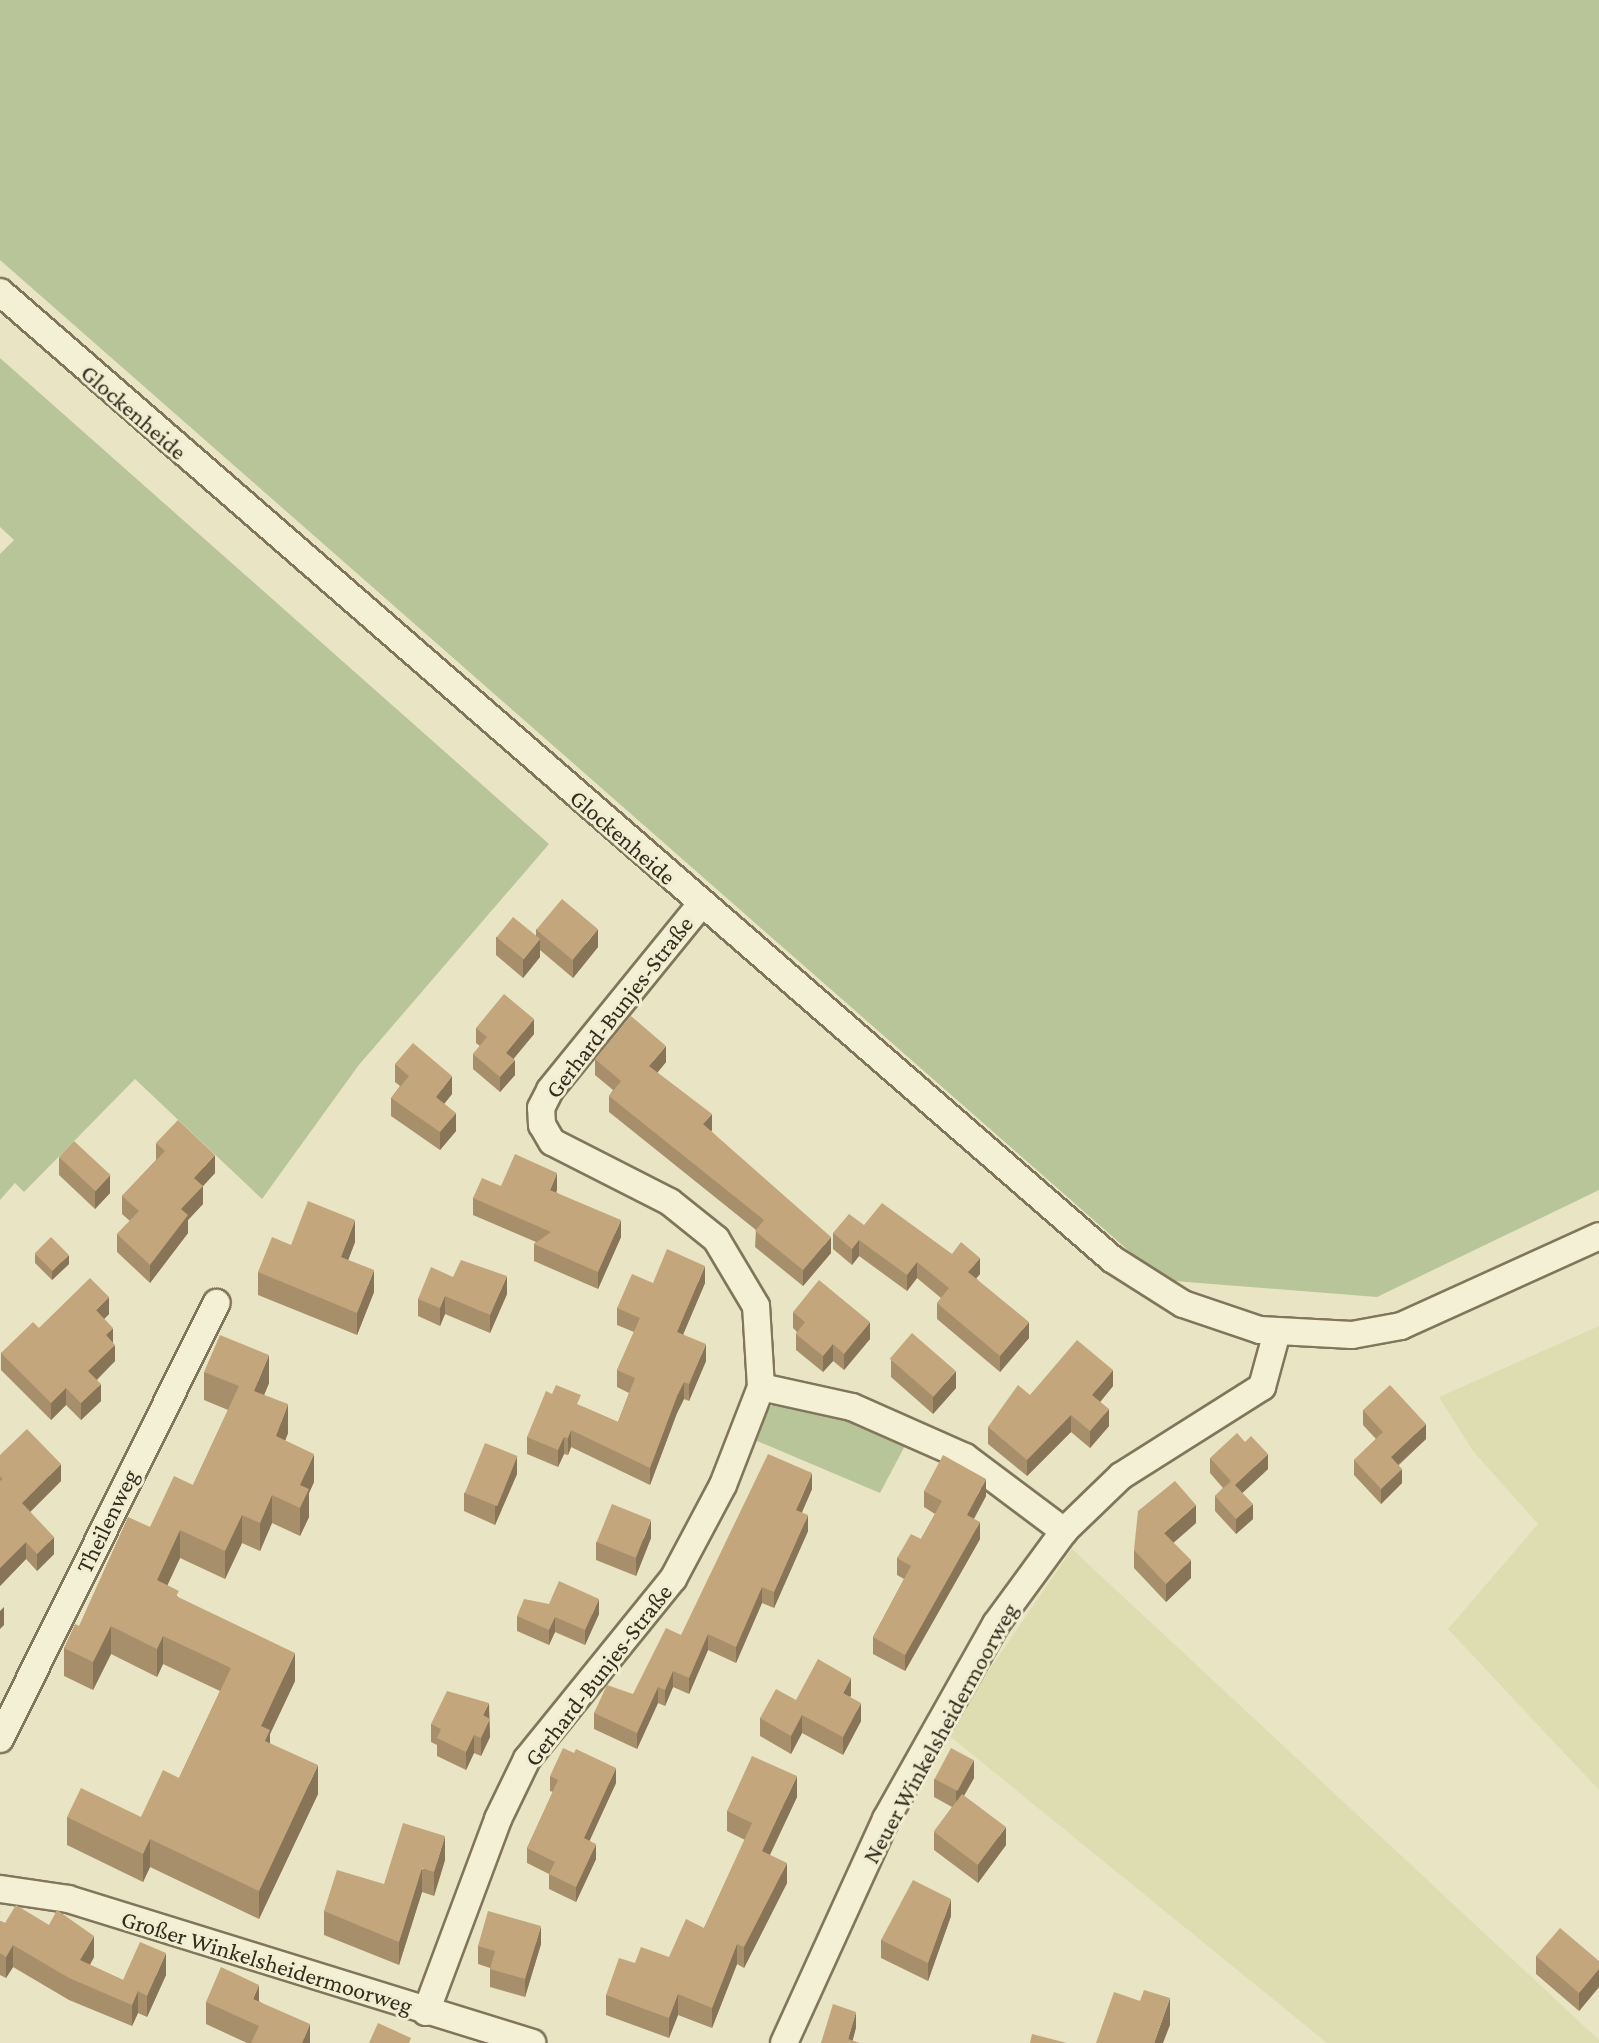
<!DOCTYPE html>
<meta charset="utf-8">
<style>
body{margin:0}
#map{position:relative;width:1599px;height:2043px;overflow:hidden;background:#e9e4c3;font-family:"Crimson Pro",serif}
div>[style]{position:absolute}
.farmland>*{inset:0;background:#ddddb1}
.green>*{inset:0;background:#b8c598}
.roads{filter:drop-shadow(2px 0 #81765c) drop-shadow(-2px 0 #81765c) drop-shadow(0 2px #81765c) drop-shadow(0 -2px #81765c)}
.minor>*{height:26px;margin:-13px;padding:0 13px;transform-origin:13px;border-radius:13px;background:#f4f0d5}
.wall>*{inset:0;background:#a88f6b}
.shaded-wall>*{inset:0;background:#887457}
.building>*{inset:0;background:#c3a67c;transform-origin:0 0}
span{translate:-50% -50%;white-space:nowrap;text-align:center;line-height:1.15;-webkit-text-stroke:6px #f1edd1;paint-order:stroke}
.street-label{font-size:24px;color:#322b1e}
</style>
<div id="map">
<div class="farmland">
<div style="clip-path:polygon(1599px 1326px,1599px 1790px,1448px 1629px,1538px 1524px,1473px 1451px,1439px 1397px)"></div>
<div style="clip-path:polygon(1072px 1549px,1599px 2040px,1599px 2043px,1327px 2043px,946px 1733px)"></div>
</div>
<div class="green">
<div style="clip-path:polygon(0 0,1599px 0,1599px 1190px,1377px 1297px,1162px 1280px,0 260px)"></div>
<div style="clip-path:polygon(0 358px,549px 844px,358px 1066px,262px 1199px,135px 1079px,24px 1192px,15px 1183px,0 1200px,0 554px,14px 540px,0 527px)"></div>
<div style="clip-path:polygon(778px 1401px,811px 1406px,908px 1440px,880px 1493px,757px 1441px,769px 1408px)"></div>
</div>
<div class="roads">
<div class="minor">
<div style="left:0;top:292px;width:1474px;rotate:41.01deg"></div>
<div style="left:1112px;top:1259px;width:84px;rotate:32.4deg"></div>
<div style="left:1183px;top:1304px;width:81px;rotate:18.7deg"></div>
<div style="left:1260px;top:1330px;width:92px;rotate:3.1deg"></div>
<div style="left:1352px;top:1335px;width:50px;rotate:-10.4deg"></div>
<div style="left:1401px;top:1326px;width:217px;rotate:-24.4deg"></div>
<div style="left:761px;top:1387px;width:93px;rotate:12.4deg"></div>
<div style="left:852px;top:1407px;width:124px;rotate:23.9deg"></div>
<div style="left:965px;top:1457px;width:124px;rotate:36.8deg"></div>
<div style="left:0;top:1739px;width:487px;rotate:-63.6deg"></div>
<div style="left:0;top:1889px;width:69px;rotate:8.4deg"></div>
<div style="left:68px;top:1899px;width:486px;rotate:17.2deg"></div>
<div style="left:426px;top:2012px;width:206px;rotate:-69.5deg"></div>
<div style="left:498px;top:1819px;width:67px;rotate:-64.2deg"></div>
<div style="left:527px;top:1759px;width:232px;rotate:-51deg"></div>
<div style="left:673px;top:1579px;width:106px;rotate:-62deg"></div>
<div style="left:723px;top:1485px;width:105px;rotate:-68.8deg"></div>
<div style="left:761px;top:1387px;width:81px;rotate:-93.5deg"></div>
<div style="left:756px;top:1306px;width:78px;rotate:-120.8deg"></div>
<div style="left:716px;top:1239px;width:59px;rotate:-141.2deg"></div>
<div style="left:670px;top:1202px;width:132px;rotate:-153deg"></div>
<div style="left:552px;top:1142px;width:20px;rotate:-120deg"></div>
<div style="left:542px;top:1125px;width:17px;rotate:-93deg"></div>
<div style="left:541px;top:1108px;width:20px;rotate:-63deg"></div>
<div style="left:550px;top:1090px;width:240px;rotate:-50.9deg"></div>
<div style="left:784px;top:2043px;width:246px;rotate:-65.5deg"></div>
<div style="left:886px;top:1819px;width:224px;rotate:-60.6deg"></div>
<div style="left:996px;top:1624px;width:115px;rotate:-53.8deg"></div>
<div style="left:1064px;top:1531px;width:79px;rotate:-44deg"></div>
<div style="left:1121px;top:1476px;width:167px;rotate:-32.3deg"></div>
<div style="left:1262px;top:1387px;width:57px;rotate:-74.7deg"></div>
</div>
</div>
<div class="wall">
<div style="clip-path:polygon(536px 929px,598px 947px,573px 978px,540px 950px,540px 957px,523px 978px,496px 955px,496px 937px,536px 936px)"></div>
<div style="clip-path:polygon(476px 1028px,534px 1034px,513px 1059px,515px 1075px,500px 1092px,473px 1069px,473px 1054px,480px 1046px,476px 1043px)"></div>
<div style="clip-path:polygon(595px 1059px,666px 1062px,657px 1073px,712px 1130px,711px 1131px,831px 1253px,803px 1286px,755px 1247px,756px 1230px,609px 1112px,609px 1096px,613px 1090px,595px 1075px)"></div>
<div style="clip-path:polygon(395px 1064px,452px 1094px,444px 1104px,456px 1131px,440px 1150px,391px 1116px,391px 1098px,400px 1086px,395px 1082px)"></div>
<div style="clip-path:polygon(156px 1143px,215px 1173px,203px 1186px,203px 1204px,188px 1220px,188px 1233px,150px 1283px,117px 1252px,117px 1234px,130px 1221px,122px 1214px,122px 1196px,156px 1160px)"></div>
<div style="clip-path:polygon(59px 1157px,110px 1193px,95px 1209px,59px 1175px)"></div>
<div style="clip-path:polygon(501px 1186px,557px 1190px,556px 1192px,621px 1237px,598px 1289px,534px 1261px,534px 1244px,536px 1242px,473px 1215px,473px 1198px)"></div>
<div style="clip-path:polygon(864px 1225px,980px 1274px,976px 1278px,1029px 1338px,1000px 1372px,937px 1319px,937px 1303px,941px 1298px,917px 1278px,907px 1291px,859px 1256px,852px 1265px,833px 1249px,833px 1233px)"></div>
<div style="clip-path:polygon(355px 1242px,348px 1260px,374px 1292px,357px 1335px,258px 1295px,258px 1272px,291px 1245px)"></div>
<div style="clip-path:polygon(35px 1254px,69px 1264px,52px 1280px,35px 1263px)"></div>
<div style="clip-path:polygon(453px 1277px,507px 1294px,490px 1333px,445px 1314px,440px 1326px,418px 1316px,418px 1299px)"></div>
<div style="clip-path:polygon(653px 1283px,705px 1283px,683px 1334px,706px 1361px,689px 1401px,684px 1399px,677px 1413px,650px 1485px,571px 1447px,568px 1455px,564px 1454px,558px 1467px,527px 1454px,527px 1437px,581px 1406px,618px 1422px,629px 1393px,617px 1387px,617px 1370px,634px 1332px,617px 1325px,617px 1308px)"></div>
<div style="clip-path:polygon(793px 1312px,870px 1339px,844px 1370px,833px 1361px,823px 1372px,796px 1350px,796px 1334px,797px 1332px,793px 1328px)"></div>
<div style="clip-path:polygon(109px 1314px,104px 1319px,113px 1343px,115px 1361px,97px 1380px,101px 1401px,81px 1420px,66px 1405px,51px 1420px,1px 1370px,1px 1353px,39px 1328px)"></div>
<div style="clip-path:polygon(891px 1360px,956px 1388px,933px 1414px,891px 1377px)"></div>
<div style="clip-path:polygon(204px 1372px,269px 1383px,264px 1395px,288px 1433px,285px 1441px,314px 1482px,309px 1493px,309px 1517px,300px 1536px,272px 1523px,260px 1551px,242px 1543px,225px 1579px,180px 1558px,167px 1585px,179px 1598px,295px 1681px,270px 1734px,270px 1743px,318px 1794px,259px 1919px,150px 1867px,143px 1882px,67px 1845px,67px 1817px,141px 1817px,179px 1778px,220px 1691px,163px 1664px,157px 1677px,111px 1654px,93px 1690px,64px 1676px,64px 1648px,150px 1527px,193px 1485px,228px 1410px,204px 1400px)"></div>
<div style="clip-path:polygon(1113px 1386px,1100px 1402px,1109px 1426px,1090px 1448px,1071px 1432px,1027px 1476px,988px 1444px,988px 1427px,1030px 1395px)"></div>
<div style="clip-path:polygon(1363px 1410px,1426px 1439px,1399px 1465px,1402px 1483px,1381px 1504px,1354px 1475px,1354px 1460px,1376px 1439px,1363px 1425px)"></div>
<div style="clip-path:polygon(0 1455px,61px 1481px,30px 1512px,54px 1554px,37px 1571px,26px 1559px,0 1586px)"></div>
<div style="clip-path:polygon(1210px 1458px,1268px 1469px,1242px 1493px,1253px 1519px,1236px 1534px,1215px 1511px,1215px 1496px,1223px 1488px,1210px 1473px)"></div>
<div style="clip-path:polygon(517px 1474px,495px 1525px,464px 1511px,464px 1493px)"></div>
<div style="clip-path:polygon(812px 1489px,802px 1512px,808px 1531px,774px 1608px,762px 1603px,736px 1663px,708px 1650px,689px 1694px,673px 1687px,665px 1706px,658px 1703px,637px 1749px,594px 1729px,594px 1713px,633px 1694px,681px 1635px)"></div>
<div style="clip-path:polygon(924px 1491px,986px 1496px,974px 1519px,980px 1539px,905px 1671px,873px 1654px,873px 1637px,904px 1579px,897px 1575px,897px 1558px,921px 1539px,935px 1514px,924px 1507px)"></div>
<div style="clip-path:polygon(1196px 1523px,1173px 1543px,1191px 1578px,1166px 1602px,1134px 1568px,1134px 1550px)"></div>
<div style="clip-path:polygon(651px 1538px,636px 1576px,596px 1560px,596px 1542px)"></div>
<div style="clip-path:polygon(599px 1614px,585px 1645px,555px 1632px,549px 1645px,517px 1631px,517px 1616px)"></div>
<div style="clip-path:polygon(851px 1695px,850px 1697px,861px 1721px,843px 1755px,802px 1733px,791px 1754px,760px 1736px,760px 1718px,796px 1700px)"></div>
<div style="clip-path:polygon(489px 1718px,490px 1737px,481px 1756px,474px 1753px,466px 1770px,437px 1756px,437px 1745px,431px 1742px,431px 1724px)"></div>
<div style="clip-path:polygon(550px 1776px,616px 1783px,589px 1841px,596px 1859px,576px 1902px,549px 1889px,549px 1874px,527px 1863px,527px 1848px,553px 1792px,550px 1791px)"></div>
<div style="clip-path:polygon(974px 1778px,964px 1796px,1006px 1845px,978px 1883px,934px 1850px,934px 1832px,952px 1807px,934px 1797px,934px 1779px)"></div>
<div style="clip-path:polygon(797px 1797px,770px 1855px,787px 1883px,744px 1968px,737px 1964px,712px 2028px,678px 2015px,669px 2038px,606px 2015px,606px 1995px,635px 1963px,669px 1957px,704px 1928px,745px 1840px,727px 1831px,727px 1811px)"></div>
<div style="clip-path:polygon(445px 1860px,434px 1896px,422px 1892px,399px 1965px,324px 1935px,324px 1911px,384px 1884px)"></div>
<div style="clip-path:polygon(951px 1916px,928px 1981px,881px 1958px,881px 1940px)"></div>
<div style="clip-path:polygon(0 1921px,5px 1923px,49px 1925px,94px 1957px,90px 1965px,123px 1980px,166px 1975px,147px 2017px,138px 2013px,132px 2026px,69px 2000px,13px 1967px,6px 1978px,0 1975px)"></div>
<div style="clip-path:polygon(541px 1944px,525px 1997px,490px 1987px,490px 1968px,478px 1964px,478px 1946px)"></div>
<div style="clip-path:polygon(1536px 1956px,1599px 1969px,1599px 1987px,1579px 2011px,1536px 1974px)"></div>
<div style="clip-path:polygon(259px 2001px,310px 2043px,247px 2043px,206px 2024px,206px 2002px)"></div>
</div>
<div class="shaded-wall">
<div style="clip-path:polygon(598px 929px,598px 947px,573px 978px,573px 960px)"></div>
<div style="clip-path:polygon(540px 939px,540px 957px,523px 978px,523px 960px)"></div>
<div style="clip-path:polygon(534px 1019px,534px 1034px,506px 1068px,506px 1053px)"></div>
<div style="clip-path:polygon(666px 1046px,666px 1062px,649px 1083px,649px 1066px)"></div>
<div style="clip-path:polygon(515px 1060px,515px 1075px,500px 1092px,500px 1077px)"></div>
<div style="clip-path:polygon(452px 1076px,452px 1094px,436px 1114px,436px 1097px)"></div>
<div style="clip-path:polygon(456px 1113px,456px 1131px,440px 1150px,440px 1132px)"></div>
<div style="clip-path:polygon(712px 1114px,712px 1130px,703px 1140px,703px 1124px)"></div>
<div style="clip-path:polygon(215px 1155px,215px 1173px,203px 1186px,203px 1204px,188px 1220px,188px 1233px,150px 1283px,150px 1265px,194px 1178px)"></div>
<div style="clip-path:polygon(557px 1173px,557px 1190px,550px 1207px,550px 1190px)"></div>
<div style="clip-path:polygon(110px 1175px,110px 1193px,95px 1209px,95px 1191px)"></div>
<div style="clip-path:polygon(355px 1220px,355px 1242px,341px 1279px,341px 1257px)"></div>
<div style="clip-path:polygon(621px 1220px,621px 1237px,598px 1289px,598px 1272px)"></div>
<div style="clip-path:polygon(831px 1237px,831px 1253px,803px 1286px,803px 1270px)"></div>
<div style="clip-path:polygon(859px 1240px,859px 1256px,852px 1265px,852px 1249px)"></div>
<div style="clip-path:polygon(69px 1255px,69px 1264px,52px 1280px,52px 1271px)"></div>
<div style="clip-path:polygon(980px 1258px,980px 1274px,968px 1288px,968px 1272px)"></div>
<div style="clip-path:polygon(917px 1262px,917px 1278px,907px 1291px,907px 1275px)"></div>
<div style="clip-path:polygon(705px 1266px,705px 1283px,677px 1349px,677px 1332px)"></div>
<div style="clip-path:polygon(374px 1270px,374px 1292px,357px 1335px,357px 1313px)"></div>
<div style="clip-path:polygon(507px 1276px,507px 1294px,490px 1333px,490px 1315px)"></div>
<div style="clip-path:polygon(445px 1296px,445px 1314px,440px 1326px,440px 1308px)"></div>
<div style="clip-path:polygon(109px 1297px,109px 1314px,96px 1327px,96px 1310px)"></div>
<div style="clip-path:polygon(870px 1322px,870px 1339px,844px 1370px,844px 1354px)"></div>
<div style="clip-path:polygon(1029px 1322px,1029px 1338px,1000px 1372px,1000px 1356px)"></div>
<div style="clip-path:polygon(113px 1328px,113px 1345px,106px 1335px)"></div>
<div style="clip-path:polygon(706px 1344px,706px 1361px,689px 1401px,689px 1384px)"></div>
<div style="clip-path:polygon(833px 1344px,833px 1361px,823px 1372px,823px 1356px)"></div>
<div style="clip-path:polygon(115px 1345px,115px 1361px,88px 1388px,88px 1371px)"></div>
<div style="clip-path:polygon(269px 1355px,269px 1383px,254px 1419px,254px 1391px)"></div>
<div style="clip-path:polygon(1113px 1370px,1113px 1386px,1092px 1412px,1092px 1395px)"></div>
<div style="clip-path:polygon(956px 1371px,956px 1388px,933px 1414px,933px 1397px)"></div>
<div style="clip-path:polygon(684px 1382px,684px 1399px,677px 1413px,650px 1485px,650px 1468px,677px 1396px)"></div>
<div style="clip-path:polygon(101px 1384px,101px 1401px,81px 1420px,81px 1403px)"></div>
<div style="clip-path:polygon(66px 1388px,66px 1405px,51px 1420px,51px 1403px)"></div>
<div style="clip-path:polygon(288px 1404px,288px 1433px,276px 1464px,276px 1436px)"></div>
<div style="clip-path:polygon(1109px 1409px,1109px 1426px,1090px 1448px,1090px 1431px)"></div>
<div style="clip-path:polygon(1071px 1415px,1071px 1432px,1027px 1476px,1027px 1460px)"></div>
<div style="clip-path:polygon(1426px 1424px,1426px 1439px,1391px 1471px,1391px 1457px)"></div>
<div style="clip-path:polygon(571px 1430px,571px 1447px,568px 1455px,568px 1438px)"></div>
<div style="clip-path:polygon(564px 1437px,564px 1454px,558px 1467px,558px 1450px)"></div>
<div style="clip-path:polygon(314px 1454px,314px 1482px,309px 1493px,309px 1517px,300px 1536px,300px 1485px)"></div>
<div style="clip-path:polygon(1268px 1454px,1268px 1469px,1235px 1500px,1235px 1485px)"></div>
<div style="clip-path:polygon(517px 1456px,517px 1474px,495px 1525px,495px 1507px)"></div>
<div style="clip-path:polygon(61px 1464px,61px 1481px,22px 1520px,22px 1503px)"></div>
<div style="clip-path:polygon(1402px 1469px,1402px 1483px,1381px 1504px,1381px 1489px)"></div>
<div style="clip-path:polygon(812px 1473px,812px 1489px,796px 1526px,796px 1510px)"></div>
<div style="clip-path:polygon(986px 1479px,986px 1496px,967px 1531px,967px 1515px)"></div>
<div style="clip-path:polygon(272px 1495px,272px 1523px,260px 1551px,260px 1523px)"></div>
<div style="clip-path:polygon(1253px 1504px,1253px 1519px,1236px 1534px,1236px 1519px)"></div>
<div style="clip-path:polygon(1196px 1505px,1196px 1523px,1164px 1551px,1164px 1533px)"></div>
<div style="clip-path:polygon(242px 1515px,242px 1543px,225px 1579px,225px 1551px)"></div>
<div style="clip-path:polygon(808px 1515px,808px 1531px,774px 1608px,774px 1592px)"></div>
<div style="clip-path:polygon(651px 1520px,651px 1538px,636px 1576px,636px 1558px)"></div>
<div style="clip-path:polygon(980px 1522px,980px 1539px,905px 1671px,905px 1655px)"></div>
<div style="clip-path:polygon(180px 1530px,180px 1558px,157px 1608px,157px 1580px)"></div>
<div style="clip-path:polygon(54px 1537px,54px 1554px,37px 1571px,37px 1554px)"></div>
<div style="clip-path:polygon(26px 1542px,26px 1559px,0 1586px,0 1568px)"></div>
<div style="clip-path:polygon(1191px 1560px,1191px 1578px,1166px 1602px,1166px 1584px)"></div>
<div style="clip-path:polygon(762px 1587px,762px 1603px,736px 1663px,736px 1647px)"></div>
<div style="clip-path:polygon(599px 1599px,599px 1614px,585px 1645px,585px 1630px)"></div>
<div style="clip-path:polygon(4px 1607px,4px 1625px,0 1629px,0 1611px)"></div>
<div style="clip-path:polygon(555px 1617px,555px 1632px,549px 1645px,549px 1630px)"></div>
<div style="clip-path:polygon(111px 1626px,111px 1654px,93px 1690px,93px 1662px)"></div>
<div style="clip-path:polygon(708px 1634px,708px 1650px,689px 1694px,689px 1678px)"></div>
<div style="clip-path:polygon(163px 1636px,163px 1664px,157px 1677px,157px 1649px)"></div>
<div style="clip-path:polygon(295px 1653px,295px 1681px,270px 1734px,270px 1758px,261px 1726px)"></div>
<div style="clip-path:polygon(673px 1671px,673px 1687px,665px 1706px,665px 1690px)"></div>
<div style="clip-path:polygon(851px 1678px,851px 1695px,843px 1711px,843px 1693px)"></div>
<div style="clip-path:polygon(658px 1687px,658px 1703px,637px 1749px,637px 1733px)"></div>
<div style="clip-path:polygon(489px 1703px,490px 1737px,481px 1756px,481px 1738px,483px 1715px)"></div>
<div style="clip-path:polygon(861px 1703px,861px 1721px,843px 1755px,843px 1737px)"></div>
<div style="clip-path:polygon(802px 1715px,802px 1733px,791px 1754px,791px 1736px)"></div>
<div style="clip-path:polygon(474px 1735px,474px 1753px,466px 1770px,466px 1752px)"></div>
<div style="clip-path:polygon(974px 1760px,974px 1778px,956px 1809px,956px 1791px)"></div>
<div style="clip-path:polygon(318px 1765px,318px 1794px,259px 1919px,259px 1891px)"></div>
<div style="clip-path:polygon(616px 1768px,616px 1783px,584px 1853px,584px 1838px)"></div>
<div style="clip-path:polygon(797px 1776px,797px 1797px,762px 1871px,762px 1851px)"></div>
<div style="clip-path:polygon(1006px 1827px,1006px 1845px,978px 1883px,978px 1865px)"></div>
<div style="clip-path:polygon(445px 1836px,445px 1860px,434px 1896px,434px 1872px)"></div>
<div style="clip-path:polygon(150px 1839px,150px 1867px,143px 1882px,143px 1854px)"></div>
<div style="clip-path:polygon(596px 1844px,596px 1859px,576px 1902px,576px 1887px)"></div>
<div style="clip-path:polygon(787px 1863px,787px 1883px,744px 1968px,744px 1947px)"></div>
<div style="clip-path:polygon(422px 1868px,422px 1892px,399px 1965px,399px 1942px)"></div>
<div style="clip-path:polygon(951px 1899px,951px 1916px,928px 1981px,928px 1963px)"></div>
<div style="clip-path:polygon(541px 1926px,541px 1944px,525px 1997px,525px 1979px)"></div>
<div style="clip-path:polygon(94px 1936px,94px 1957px,80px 1982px,80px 1960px)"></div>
<div style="clip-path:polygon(737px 1944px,737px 1964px,712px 2028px,712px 2008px)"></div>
<div style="clip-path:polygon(13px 1945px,13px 1967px,6px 1978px,6px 1957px)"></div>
<div style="clip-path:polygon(166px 1953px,166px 1975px,147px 2017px,147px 1996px)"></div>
<div style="clip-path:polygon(1599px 1969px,1599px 1987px,1579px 2011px,1579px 1993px)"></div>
<div style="clip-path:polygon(259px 1985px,259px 2007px,253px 1999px)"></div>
<div style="clip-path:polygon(138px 1991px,138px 2013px,132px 2026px,132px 2005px)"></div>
<div style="clip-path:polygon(678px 1994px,678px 2015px,669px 2038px,669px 2018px)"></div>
<div style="clip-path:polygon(1170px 1998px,1170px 2025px,1163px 2043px,1154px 2043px)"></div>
<div style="clip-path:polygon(856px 2012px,856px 2028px,852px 2043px,848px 2039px)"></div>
<div style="clip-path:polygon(310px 2024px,310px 2043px,302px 2043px)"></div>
</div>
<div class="building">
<div style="left:562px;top:899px;width:47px;height:40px;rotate:40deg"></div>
<div style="left:513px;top:917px;width:35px;height:26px;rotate:39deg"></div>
<div style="clip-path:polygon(504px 994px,534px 1019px,506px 1053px,515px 1060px,500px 1077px,473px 1054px,487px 1037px,476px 1028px)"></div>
<div style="clip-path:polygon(631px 1016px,666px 1046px,649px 1066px,712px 1114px,703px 1124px,831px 1237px,803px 1270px,755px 1231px,764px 1220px,609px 1096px,621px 1081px,595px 1059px)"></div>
<div style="clip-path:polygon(413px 1043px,452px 1076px,436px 1097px,456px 1113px,440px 1132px,391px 1098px,409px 1076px,395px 1064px)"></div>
<div style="clip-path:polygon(178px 1120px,215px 1155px,194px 1178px,203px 1186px,181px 1209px,188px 1215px,150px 1265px,117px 1234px,139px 1211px,122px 1196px,165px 1151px,156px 1143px)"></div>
<div style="left:74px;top:1141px;width:50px;height:22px;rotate:43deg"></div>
<div style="clip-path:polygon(515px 1154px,557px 1173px,550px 1190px,621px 1220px,598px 1272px,534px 1244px,551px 1232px,473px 1198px,482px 1178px,501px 1186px)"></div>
<div style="clip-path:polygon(308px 1201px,355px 1220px,341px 1257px,374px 1270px,357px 1313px,258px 1272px,272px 1237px,291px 1245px)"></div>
<div style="clip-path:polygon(882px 1203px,952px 1254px,961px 1242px,980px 1258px,968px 1272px,1029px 1322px,1000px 1356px,937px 1303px,949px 1288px,917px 1262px,907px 1275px,859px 1240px,852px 1249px,833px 1233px,849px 1214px,864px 1225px)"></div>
<div style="left:51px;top:1237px;width:25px;height:23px;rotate:45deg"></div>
<div style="clip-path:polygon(667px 1249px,705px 1266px,677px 1332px,706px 1344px,689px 1384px,684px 1382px,677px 1396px,650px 1468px,571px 1430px,568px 1438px,564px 1437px,558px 1450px,527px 1437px,546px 1391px,552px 1394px,556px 1385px,581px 1395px,577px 1404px,618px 1422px,635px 1378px,617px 1370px,640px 1318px,617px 1308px,632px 1274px,653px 1283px)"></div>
<div style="clip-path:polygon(461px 1260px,507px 1276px,490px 1315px,445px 1296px,440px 1308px,418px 1299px,431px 1267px,453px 1277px)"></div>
<div style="clip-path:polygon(90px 1278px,109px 1297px,96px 1310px,113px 1328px,106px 1335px,115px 1345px,88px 1371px,101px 1384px,81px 1403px,66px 1388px,51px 1403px,1px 1353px,33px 1322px,39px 1328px)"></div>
<div style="clip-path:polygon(819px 1280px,870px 1322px,844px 1354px,833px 1344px,823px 1356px,796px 1334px,805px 1322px,793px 1312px)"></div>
<div style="left:912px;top:1333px;width:58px;height:34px;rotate:41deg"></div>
<div style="clip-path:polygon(220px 1335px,269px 1355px,254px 1391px,288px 1404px,276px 1436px,314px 1454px,300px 1485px,309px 1489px,300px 1508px,272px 1495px,260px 1523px,242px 1515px,225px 1551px,180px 1530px,157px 1580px,179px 1591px,176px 1596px,295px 1653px,261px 1726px,270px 1730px,265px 1741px,318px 1765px,259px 1891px,150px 1839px,143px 1854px,67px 1817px,81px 1788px,141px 1817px,163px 1770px,179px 1778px,231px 1668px,163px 1636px,157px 1649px,111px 1626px,93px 1662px,64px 1648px,75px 1624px,79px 1626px,128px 1517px,150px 1527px,174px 1476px,193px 1485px,239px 1386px,204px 1372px)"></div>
<div style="clip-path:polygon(1077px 1340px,1113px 1370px,1092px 1395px,1109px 1409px,1090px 1431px,1071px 1415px,1027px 1460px,988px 1427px,1018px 1385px,1030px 1395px)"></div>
<div style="clip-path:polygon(1390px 1385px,1426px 1424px,1391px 1457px,1402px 1469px,1381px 1489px,1354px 1460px,1383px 1432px,1363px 1410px)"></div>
<div style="clip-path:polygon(27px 1429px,61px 1464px,22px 1503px,54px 1537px,37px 1554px,26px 1542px,0 1568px,0 1481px,3px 1479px,0 1476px,0 1455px)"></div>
<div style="clip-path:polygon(1237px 1433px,1245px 1442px,1251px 1436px,1268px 1454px,1235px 1485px,1253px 1504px,1236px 1519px,1215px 1496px,1231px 1481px,1210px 1458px)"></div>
<div style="left:485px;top:1443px;width:35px;height:54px;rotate:22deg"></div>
<div style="clip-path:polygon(768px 1454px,812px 1473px,796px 1510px,808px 1515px,774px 1592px,762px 1587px,736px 1647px,708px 1634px,689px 1678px,673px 1671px,665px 1690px,658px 1687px,637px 1733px,594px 1713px,607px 1685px,633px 1694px,666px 1628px,681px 1635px)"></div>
<div style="clip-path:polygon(943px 1455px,986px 1479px,967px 1515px,980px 1522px,905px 1655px,873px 1637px,911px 1566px,897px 1558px,911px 1534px,921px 1539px,942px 1501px,924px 1491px)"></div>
<div style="clip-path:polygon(1175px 1481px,1196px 1505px,1164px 1533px,1191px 1560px,1166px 1584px,1134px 1550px,1138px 1511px)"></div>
<div style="left:612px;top:1504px;width:42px;height:41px;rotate:22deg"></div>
<div style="clip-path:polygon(559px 1581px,599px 1599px,585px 1630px,555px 1617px,549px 1630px,517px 1616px,524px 1599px,549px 1604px)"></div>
<div style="clip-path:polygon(818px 1659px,851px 1678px,843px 1693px,861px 1703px,843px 1737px,802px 1715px,791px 1736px,760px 1718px,776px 1689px,796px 1700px)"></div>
<div style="clip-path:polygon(447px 1691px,489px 1703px,483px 1715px,490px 1719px,481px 1738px,474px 1735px,466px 1752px,437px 1738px,441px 1729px,431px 1724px)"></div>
<div style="clip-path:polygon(563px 1748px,574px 1753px,576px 1749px,616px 1768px,584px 1838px,596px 1844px,576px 1887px,549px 1874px,555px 1862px,527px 1848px,558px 1780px,550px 1776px)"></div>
<div style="left:951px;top:1748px;width:26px;height:35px;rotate:28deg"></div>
<div style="clip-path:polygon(752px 1756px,797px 1776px,762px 1851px,787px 1863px,744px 1947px,737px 1944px,712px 2008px,678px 1994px,669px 2018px,606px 1995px,619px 1958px,635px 1963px,641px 1947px,669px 1957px,686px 1919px,704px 1928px,752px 1823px,727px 1811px)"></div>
<div style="left:962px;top:1794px;width:55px;height:47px;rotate:37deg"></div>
<div style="clip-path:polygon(403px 1823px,445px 1836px,434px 1872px,422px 1868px,399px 1942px,324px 1911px,337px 1870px,384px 1884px)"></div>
<div style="clip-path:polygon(913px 1880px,951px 1899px,928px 1963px,881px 1940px)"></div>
<div style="clip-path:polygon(16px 1905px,49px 1925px,57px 1910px,94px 1936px,80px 1960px,123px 1980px,140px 1942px,166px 1953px,147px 1996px,138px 1991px,132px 2005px,69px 1978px,13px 1945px,6px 1957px,0 1953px,0 1921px,5px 1923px)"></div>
<div style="clip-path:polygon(488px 1911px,541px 1926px,525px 1979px,490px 1969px,495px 1951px,478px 1946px)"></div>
<div style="clip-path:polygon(1560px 1928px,1599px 1961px,1599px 1969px,1579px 1993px,1536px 1956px)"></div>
<div style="clip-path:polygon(221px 1967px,259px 1985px,253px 1999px,310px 2024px,302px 2043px,251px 2043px,259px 2026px,206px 2002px)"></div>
<div style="clip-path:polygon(1144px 1990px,1170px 1998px,1154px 2043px,1096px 2043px,1114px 1992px,1140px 2001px)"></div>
<div style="clip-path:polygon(833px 2004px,856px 2012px,848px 2039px,860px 2043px,821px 2043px)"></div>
<div style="clip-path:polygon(378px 2023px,411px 2038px,409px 2043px,369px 2043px)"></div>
<div style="clip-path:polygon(1032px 2034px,1067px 2043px,1030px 2043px)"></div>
</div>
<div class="street-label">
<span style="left:134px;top:412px;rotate:41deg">Glockenheide</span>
<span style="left:623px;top:837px;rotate:41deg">Glockenheide</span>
<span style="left:619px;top:1007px;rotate:-52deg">Gerhard-Bunjes-Straße</span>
<span style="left:107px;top:1521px;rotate:-64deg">Theilenweg</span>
<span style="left:598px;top:1675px;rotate:-52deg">Gerhard-Bunjes-Straße</span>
<span style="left:940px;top:1733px;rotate:-61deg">Neuer Winkelsheidermoorweg</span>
<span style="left:267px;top:1962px;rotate:17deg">Großer Winkelsheidermoorweg</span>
</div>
</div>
